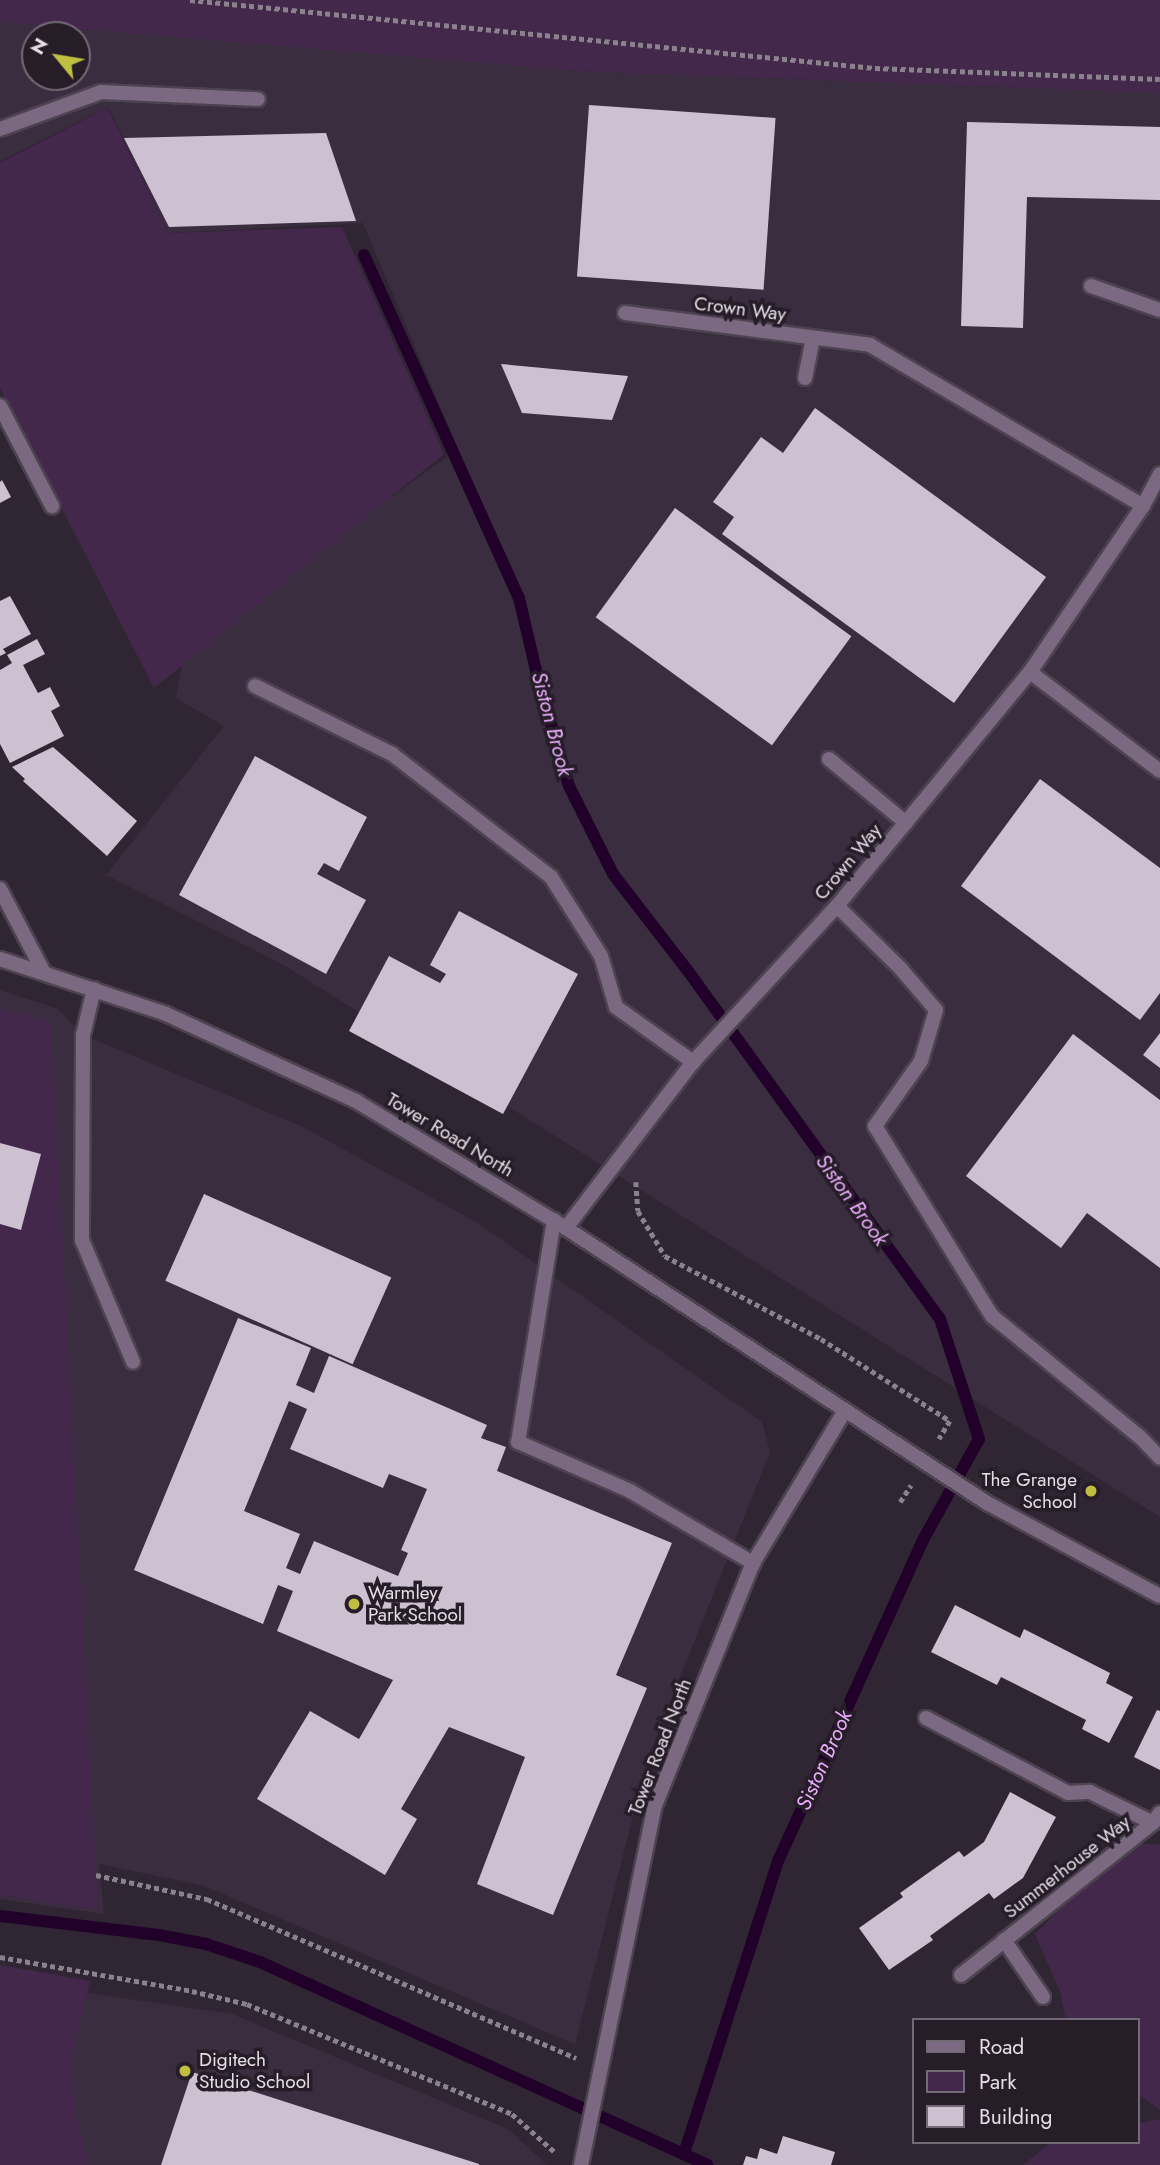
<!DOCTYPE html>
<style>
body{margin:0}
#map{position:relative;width:1160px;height:2165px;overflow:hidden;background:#302633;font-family:Jost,sans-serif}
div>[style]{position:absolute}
.built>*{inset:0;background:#3b2d40}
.green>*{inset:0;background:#44284c}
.stream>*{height:12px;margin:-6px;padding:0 6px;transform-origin:6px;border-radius:6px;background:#21002a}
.building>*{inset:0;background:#cdc0d1;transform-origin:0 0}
.path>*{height:4.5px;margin-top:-2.25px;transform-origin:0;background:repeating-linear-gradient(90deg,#8a828c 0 5px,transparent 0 8.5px)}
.roads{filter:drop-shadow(2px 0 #4d4350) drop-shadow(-2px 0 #4d4350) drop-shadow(0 2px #4d4350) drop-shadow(0 -2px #4d4350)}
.service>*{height:14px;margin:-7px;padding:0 7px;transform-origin:7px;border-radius:7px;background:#7b6981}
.minor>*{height:14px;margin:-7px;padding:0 7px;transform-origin:7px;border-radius:7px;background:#7b6981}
.tertiary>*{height:14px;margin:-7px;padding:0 7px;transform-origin:7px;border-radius:7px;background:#7b6981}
.dots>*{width:19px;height:19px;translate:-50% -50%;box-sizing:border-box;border:4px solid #261d29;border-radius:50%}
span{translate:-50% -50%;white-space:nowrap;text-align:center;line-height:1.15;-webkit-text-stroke:7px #261d29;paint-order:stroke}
.street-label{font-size:19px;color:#e4dee6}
.poi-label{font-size:19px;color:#e4dee6}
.right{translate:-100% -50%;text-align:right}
.left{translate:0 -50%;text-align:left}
.water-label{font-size:21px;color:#eaaefc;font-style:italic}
.legend{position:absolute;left:912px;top:2018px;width:228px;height:126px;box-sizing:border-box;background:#261d29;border:2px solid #726a75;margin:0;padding:9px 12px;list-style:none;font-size:21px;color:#e4dee6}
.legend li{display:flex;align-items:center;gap:14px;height:35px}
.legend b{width:35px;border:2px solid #726a75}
.north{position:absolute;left:21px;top:21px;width:70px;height:70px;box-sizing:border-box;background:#261d29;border:2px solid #726a75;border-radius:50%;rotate:300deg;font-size:19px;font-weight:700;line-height:28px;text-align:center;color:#e4dee6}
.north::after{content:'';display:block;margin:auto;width:24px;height:32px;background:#c0be40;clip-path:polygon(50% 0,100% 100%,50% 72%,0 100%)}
</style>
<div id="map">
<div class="built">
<div style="clip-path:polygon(evenodd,0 17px,580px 71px,1160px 93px,1160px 1517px,284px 965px,106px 875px,224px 726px,176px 698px,186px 644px,458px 449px,363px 223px,168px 233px,108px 107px,0 161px,0 17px,35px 35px,77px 35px,77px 77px,35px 77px,35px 35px)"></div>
<div style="clip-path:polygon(0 990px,58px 1009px,83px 1035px,301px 1126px,476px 1222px,762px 1422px,770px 1452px,648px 1757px,575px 2044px,202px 1885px,99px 1864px,104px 1914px,0 1899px)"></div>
<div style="clip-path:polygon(72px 1991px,232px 2014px,508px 2129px,547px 2165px,0 2165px)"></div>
</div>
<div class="green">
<div style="clip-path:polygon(0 0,1160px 0,1160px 93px,580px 71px,0 22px)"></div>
<div style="clip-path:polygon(107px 108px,168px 233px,342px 227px,444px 454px,154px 688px,0 388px,0 163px)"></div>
<div style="clip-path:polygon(0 1009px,51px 1022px,98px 1910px,0 1895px)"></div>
<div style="clip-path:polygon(1141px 1843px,1160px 1845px,1160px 2110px,1137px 2093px,1137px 2020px,1066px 2020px,1061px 1994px,1035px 1934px,1060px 1909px)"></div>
<div style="clip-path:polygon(0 1965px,90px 1981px,71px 2061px,76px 2113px,89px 2165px,0 2165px)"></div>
<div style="clip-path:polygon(1160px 2119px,1160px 2165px,1023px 2165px,1048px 2145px,1058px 2142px,1137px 2142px,1137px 2124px)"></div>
</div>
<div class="stream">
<div style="left:364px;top:255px;width:376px;rotate:65.7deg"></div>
<div style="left:519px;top:598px;width:87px;rotate:76.8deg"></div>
<div style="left:539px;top:683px;width:107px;rotate:73.8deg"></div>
<div style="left:569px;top:786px;width:98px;rotate:63.4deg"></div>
<div style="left:613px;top:874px;width:123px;rotate:52.3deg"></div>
<div style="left:688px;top:971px;width:430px;rotate:54.1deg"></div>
<div style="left:940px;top:1319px;width:126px;rotate:72deg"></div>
<div style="left:979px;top:1439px;width:115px;rotate:119deg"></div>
<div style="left:923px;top:1540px;width:352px;rotate:114.3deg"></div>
<div style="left:778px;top:1861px;width:308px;rotate:107.8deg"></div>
<div style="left:0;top:1916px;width:160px;rotate:6.8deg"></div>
<div style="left:159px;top:1935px;width:48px;rotate:10.8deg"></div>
<div style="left:206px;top:1944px;width:57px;rotate:18.4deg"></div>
<div style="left:260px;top:1962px;width:491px;rotate:24.4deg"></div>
</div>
<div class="building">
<div style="left:589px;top:105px;width:187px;height:172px;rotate:4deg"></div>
<div style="clip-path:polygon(967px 122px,1160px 127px,1160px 200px,1027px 197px,1023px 328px,961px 326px)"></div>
<div style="clip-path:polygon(326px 133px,356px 221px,169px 227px,124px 138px)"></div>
<div style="clip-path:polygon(501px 364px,628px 376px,612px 420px,522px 413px)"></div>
<div style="clip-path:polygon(815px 408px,1046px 577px,954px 703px,722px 534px,734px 517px,713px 502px,761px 437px,783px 453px)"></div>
<div style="clip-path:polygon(2px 480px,11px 497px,0 503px,0 482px)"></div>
<div style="left:675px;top:508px;width:218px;height:135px;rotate:36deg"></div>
<div style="clip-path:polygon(10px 596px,31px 634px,3px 649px,6px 653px,0 656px,0 601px)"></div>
<div style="clip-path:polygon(37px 639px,45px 654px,23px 665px,38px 693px,50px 687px,60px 706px,51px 711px,64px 736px,10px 763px,0 744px,0 670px,12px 663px,7px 655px)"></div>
<div style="clip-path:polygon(53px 747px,137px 821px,107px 856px,23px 781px,25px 779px,12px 767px)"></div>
<div style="clip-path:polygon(255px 756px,367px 817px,339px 871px,324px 863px,317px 874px,366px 900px,326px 974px,179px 895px)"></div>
<div style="clip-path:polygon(1040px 779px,1160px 868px,1160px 993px,1140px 1020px,961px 886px)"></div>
<div style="clip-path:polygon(459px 911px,578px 974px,503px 1114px,349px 1031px,389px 956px,440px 983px,446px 974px,430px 965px)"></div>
<div style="clip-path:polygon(1160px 1033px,1160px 1068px,1143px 1055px)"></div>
<div style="clip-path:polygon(1073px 1034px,1160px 1100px,1160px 1268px,1087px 1213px,1061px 1248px,966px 1176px)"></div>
<div style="clip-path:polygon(0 1143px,41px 1154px,21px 1230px,0 1224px)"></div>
<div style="left:204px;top:1194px;width:205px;height:95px;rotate:24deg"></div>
<div style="clip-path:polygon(evenodd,238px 1318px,311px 1348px,296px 1385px,314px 1393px,329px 1356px,487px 1425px,481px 1438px,506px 1447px,497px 1471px,672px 1543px,616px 1675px,647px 1688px,553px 1915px,477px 1884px,525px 1757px,449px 1727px,401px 1809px,417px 1819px,385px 1875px,257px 1799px,310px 1711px,359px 1739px,393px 1680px,277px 1631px,293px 1591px,278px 1585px,263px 1624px,134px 1570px,238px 1318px,289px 1401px,307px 1409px,290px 1449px,383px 1488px,389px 1474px,427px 1489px,401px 1550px,408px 1553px,398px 1576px,314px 1541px,300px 1574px,286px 1568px,300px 1534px,244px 1511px,289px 1401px)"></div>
<div style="clip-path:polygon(955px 1605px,1020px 1638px,1024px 1629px,1110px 1673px,1106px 1683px,1133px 1697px,1109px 1743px,1082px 1729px,1086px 1720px,1001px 1677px,997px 1685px,931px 1652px)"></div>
<div style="clip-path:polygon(1157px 1710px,1160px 1711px,1160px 1770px,1134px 1757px)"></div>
<div style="clip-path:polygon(1010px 1792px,1056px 1817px,1023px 1878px,994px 1899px,989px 1893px,930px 1936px,933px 1940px,889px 1970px,859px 1928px,903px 1897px,900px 1893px,959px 1851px,964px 1857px,984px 1842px)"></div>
<div style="clip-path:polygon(192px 2072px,479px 2164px,479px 2165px,161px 2165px)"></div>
<div style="clip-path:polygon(783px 2136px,835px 2152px,831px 2165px,743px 2165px,746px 2156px,757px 2159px,760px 2148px,777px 2154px)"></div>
</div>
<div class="path">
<div style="left:190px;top:0;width:688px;rotate:5.67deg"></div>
<div style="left:875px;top:68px;width:285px;rotate:2.2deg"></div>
<div style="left:636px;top:1182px;width:29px;rotate:86deg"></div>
<div style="left:638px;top:1211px;width:52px;rotate:59deg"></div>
<div style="left:665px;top:1256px;width:177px;rotate:28deg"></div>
<div style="left:821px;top:1339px;width:153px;rotate:32.4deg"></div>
<div style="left:950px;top:1421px;width:21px;rotate:121deg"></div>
<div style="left:900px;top:1502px;width:20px;rotate:-57deg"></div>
<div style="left:96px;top:1875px;width:114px;rotate:12.2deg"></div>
<div style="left:207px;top:1899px;width:402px;rotate:23.3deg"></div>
<div style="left:0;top:1957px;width:195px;rotate:10deg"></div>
<div style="left:192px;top:1991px;width:57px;rotate:13.3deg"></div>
<div style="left:247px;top:2004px;width:287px;rotate:22.5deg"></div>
<div style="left:512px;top:2114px;width:59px;rotate:41.6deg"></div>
</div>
<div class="roads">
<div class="service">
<div style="left:0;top:129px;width:108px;rotate:-20.1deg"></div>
<div style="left:101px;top:92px;width:157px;rotate:2.6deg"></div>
<div style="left:1091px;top:286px;width:73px;rotate:19.2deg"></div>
<div style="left:625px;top:313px;width:247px;rotate:7.4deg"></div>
<div style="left:870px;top:345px;width:317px;rotate:30.5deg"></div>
<div style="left:805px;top:378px;width:41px;rotate:-78.7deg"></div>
<div style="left:0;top:406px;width:113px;rotate:62.5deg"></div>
<div style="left:1030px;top:672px;width:163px;rotate:37.3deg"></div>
<div style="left:255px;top:686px;width:153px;rotate:26.4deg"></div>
<div style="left:392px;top:754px;width:201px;rotate:37.7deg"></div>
<div style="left:551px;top:877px;width:93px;rotate:57.7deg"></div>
<div style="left:601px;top:956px;width:53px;rotate:73.6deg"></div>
<div style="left:616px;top:1007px;width:95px;rotate:35.5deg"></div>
<div style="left:829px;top:759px;width:100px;rotate:39.7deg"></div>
<div style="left:837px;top:906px;width:90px;rotate:44.5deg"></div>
<div style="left:901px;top:969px;width:54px;rotate:49.5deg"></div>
<div style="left:936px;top:1010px;width:53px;rotate:106.4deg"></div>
<div style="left:921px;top:1061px;width:80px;rotate:125.3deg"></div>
<div style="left:875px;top:1126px;width:223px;rotate:58.4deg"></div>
<div style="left:992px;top:1316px;width:191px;rotate:39.3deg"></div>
<div style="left:1140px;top:1437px;width:29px;rotate:46deg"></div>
<div style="left:94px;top:989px;width:47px;rotate:103.4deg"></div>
<div style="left:83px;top:1035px;width:205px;rotate:90.3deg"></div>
<div style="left:82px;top:1240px;width:132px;rotate:67.3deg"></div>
<div style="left:554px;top:1220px;width:225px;rotate:99.2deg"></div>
<div style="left:518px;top:1442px;width:122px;rotate:23.6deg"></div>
<div style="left:630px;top:1491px;width:143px;rotate:30.3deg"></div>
<div style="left:566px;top:1228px;width:209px;rotate:-52.6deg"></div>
<div style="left:693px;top:1062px;width:212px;rotate:-47.3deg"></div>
<div style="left:837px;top:906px;width:303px;rotate:-50.5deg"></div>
<div style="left:1030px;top:672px;width:201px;rotate:-55.8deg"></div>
<div style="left:1143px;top:506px;width:36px;rotate:-62deg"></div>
<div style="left:926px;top:1718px;width:161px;rotate:27.8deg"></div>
<div style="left:1068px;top:1793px;width:22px;rotate:-3deg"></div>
<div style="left:1090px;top:1792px;width:70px;rotate:26.2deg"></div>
<div style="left:581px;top:2165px;width:364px;rotate:-78.4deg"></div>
<div style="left:654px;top:1808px;width:264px;rotate:-68deg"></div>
<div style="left:753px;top:1563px;width:176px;rotate:-58.9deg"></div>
</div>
<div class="minor">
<div style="left:0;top:889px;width:93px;rotate:62.3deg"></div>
<div style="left:1004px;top:1940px;width:69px;rotate:55.6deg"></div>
<div style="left:961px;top:1975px;width:245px;rotate:-38.4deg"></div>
<div style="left:1153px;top:1823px;width:12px;rotate:-55deg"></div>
</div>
<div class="tertiary">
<div style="left:0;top:959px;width:175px;rotate:18.3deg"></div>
<div style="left:166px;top:1014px;width:209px;rotate:24.6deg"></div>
<div style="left:356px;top:1101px;width:245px;rotate:31.2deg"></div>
<div style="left:566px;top:1228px;width:503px;rotate:33.15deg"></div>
<div style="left:987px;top:1503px;width:196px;rotate:28.3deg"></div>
</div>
</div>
<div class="dots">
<div style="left:1091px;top:1491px;background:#c0be40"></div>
<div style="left:354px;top:1604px;background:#c0be40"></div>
<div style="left:185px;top:2071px;background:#c0be40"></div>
</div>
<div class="street-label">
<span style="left:740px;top:309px;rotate:7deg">Crown Way</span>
<span style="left:848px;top:862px;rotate:-50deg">Crown Way</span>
<span style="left:450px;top:1135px;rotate:31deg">Tower Road North</span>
<span style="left:660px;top:1747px;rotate:-69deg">Tower Road North</span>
<span style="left:1067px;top:1867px;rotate:-38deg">Summerhouse Way</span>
</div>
<div class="poi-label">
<span class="right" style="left:1077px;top:1491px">The Grange<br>School</span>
<span class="left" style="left:368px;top:1604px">Warmley<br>Park School</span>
<span class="left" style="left:199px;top:2071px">Digitech<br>Studio School</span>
</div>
<div class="water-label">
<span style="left:552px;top:724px;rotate:75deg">Siston Brook</span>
<span style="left:852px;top:1200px;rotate:54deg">Siston Brook</span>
<span style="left:824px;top:1760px;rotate:-66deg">Siston Brook</span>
</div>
<ul class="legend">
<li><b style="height:9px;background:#7b6981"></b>Road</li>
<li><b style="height:19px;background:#44284c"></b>Park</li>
<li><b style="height:19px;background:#cdc0d1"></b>Building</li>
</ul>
<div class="north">N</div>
</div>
